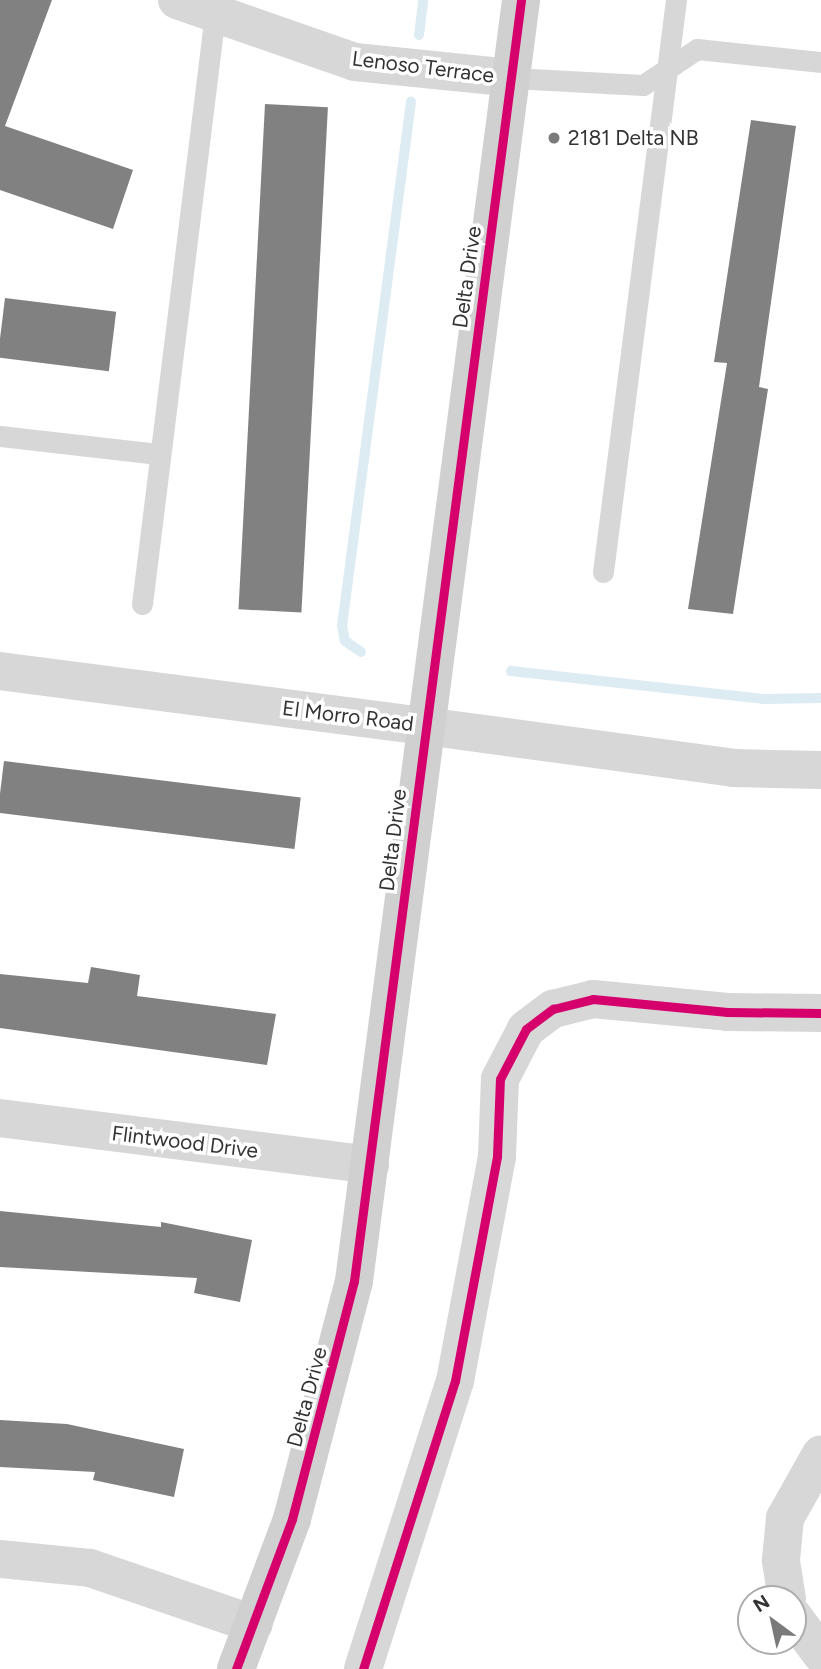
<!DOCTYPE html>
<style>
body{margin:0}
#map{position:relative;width:821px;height:1669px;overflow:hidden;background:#fff;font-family:Figtree,sans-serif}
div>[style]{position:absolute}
.stream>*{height:10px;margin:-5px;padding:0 5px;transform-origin:5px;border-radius:5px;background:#ddebf3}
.building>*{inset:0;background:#818181;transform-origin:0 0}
.service>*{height:21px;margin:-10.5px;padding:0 10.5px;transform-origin:10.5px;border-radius:10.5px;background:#d7d7d7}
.minor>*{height:38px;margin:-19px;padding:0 19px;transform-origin:19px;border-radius:19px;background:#d7d7d7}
.tertiary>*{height:38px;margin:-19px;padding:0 19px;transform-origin:19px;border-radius:19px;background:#d7d7d7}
.secondary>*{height:38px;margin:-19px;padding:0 19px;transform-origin:19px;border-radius:19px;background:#d0d0d0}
.cycleway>*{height:9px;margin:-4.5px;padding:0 4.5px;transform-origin:4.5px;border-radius:4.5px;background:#d6006c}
.dots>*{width:19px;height:19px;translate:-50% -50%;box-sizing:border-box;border:4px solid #fff;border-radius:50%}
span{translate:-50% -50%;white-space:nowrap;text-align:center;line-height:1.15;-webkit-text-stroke:7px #fff;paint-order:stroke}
.street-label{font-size:21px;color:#333}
.poi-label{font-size:21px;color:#333}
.left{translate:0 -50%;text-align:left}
.north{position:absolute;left:737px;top:1585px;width:70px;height:70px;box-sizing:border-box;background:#fff;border:2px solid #adadad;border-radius:50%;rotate:327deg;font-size:19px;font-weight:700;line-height:28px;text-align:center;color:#333}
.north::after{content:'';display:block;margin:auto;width:24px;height:32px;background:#7a7a7a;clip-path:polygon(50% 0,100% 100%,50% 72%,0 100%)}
</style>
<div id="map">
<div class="stream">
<div style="left:419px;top:35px;width:35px;rotate:-83deg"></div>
<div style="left:361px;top:652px;width:19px;rotate:-145deg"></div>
<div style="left:345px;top:641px;width:15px;rotate:-101deg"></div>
<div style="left:342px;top:626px;width:529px;rotate:-82.5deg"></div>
<div style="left:511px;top:671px;width:255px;rotate:6.3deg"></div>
<div style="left:764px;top:699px;width:57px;rotate:-1deg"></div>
</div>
<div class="building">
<div style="clip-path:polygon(0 0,52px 0,5px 126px,133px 170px,113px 229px,0 190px)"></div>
<div style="left:265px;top:104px;width:63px;height:506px;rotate:3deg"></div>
<div style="clip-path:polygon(751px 120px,796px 126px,759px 387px,768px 389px,733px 614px,688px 609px,727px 363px,714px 362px)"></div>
<div style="left:5px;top:298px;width:112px;height:60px;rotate:7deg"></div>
<div style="left:4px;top:761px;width:299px;height:52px;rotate:7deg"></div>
<div style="clip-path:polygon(91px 967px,140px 975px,137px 996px,276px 1014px,267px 1065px,0 1028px,0 974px,88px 983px)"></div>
<div style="clip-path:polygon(0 1211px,161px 1227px,161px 1222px,252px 1240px,240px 1302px,194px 1293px,197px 1278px,0 1267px)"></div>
<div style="clip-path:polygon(0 1420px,67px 1424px,184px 1449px,174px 1497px,93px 1480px,95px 1472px,0 1467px)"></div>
</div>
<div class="service">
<div style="left:512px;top:78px;width:131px;rotate:3.1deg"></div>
<div style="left:643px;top:85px;width:65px;rotate:-33.7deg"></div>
<div style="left:697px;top:49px;width:125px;rotate:6deg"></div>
<div style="left:0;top:436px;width:159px;rotate:6.5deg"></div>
<div style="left:603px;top:572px;width:577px;rotate:-82.73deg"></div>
<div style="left:142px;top:604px;width:594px;rotate:-82.95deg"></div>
</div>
<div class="minor">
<div style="left:177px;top:0;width:188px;rotate:19.2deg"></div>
<div style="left:355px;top:62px;width:158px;rotate:5.8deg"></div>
<div style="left:0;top:671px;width:429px;rotate:7.4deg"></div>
<div style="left:0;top:1118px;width:373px;rotate:7.2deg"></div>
<div style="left:0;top:1559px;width:90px;rotate:5.7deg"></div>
<div style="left:90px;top:1568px;width:173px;rotate:18.9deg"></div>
<div style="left:787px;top:1599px;width:39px;rotate:-99deg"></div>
<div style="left:781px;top:1560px;width:42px;rotate:-84.6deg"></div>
<div style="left:785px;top:1518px;width:73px;rotate:-60.6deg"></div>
<div style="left:793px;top:1616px;width:47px;rotate:53.6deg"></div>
<div style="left:363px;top:1669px;width:302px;rotate:-72.3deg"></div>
<div style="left:455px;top:1381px;width:229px;rotate:-79.4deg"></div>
<div style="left:497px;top:1156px;width:77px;rotate:-87.8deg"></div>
<div style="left:500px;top:1079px;width:56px;rotate:-62.5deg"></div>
<div style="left:526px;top:1029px;width:34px;rotate:-37deg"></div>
<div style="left:553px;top:1009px;width:41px;rotate:-14deg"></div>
<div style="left:593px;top:999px;width:135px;rotate:5.5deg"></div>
<div style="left:727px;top:1012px;width:94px;rotate:0.6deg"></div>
</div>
<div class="tertiary">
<div style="left:425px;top:726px;width:312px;rotate:7.7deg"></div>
<div style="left:734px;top:768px;width:87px;rotate:1.3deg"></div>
</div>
<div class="secondary">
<div style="left:236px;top:1669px;width:160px;rotate:-69.5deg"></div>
<div style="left:292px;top:1519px;width:246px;rotate:-75.4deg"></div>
<div style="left:354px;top:1281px;width:1292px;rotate:-82.57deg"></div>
</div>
<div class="cycleway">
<div style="left:236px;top:1669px;width:160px;rotate:-69.5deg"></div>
<div style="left:292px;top:1519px;width:246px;rotate:-75.4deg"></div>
<div style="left:354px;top:1281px;width:1292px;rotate:-82.57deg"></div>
<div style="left:363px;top:1669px;width:302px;rotate:-72.3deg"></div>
<div style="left:455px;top:1381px;width:229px;rotate:-79.4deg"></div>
<div style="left:497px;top:1156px;width:77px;rotate:-87.8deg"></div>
<div style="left:500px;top:1079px;width:56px;rotate:-62.5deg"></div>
<div style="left:526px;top:1029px;width:34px;rotate:-37deg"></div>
<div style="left:553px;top:1009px;width:41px;rotate:-14deg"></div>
<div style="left:593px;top:999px;width:135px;rotate:5.5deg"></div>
<div style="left:727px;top:1012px;width:94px;rotate:0.6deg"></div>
</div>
<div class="dots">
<div style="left:554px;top:138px;background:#7a7a7a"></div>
</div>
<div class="street-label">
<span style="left:423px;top:67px;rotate:7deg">Lenoso Terrace</span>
<span style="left:467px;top:277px;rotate:-82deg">Delta Drive</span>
<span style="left:348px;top:716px;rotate:7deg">El Morro Road</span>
<span style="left:393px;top:840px;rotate:-83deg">Delta Drive</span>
<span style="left:185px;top:1142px;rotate:7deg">Flintwood Drive</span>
<span style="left:307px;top:1397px;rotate:-75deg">Delta Drive</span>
</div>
<div class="poi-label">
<span class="left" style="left:568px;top:138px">2181 Delta NB</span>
</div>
<div class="north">N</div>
</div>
